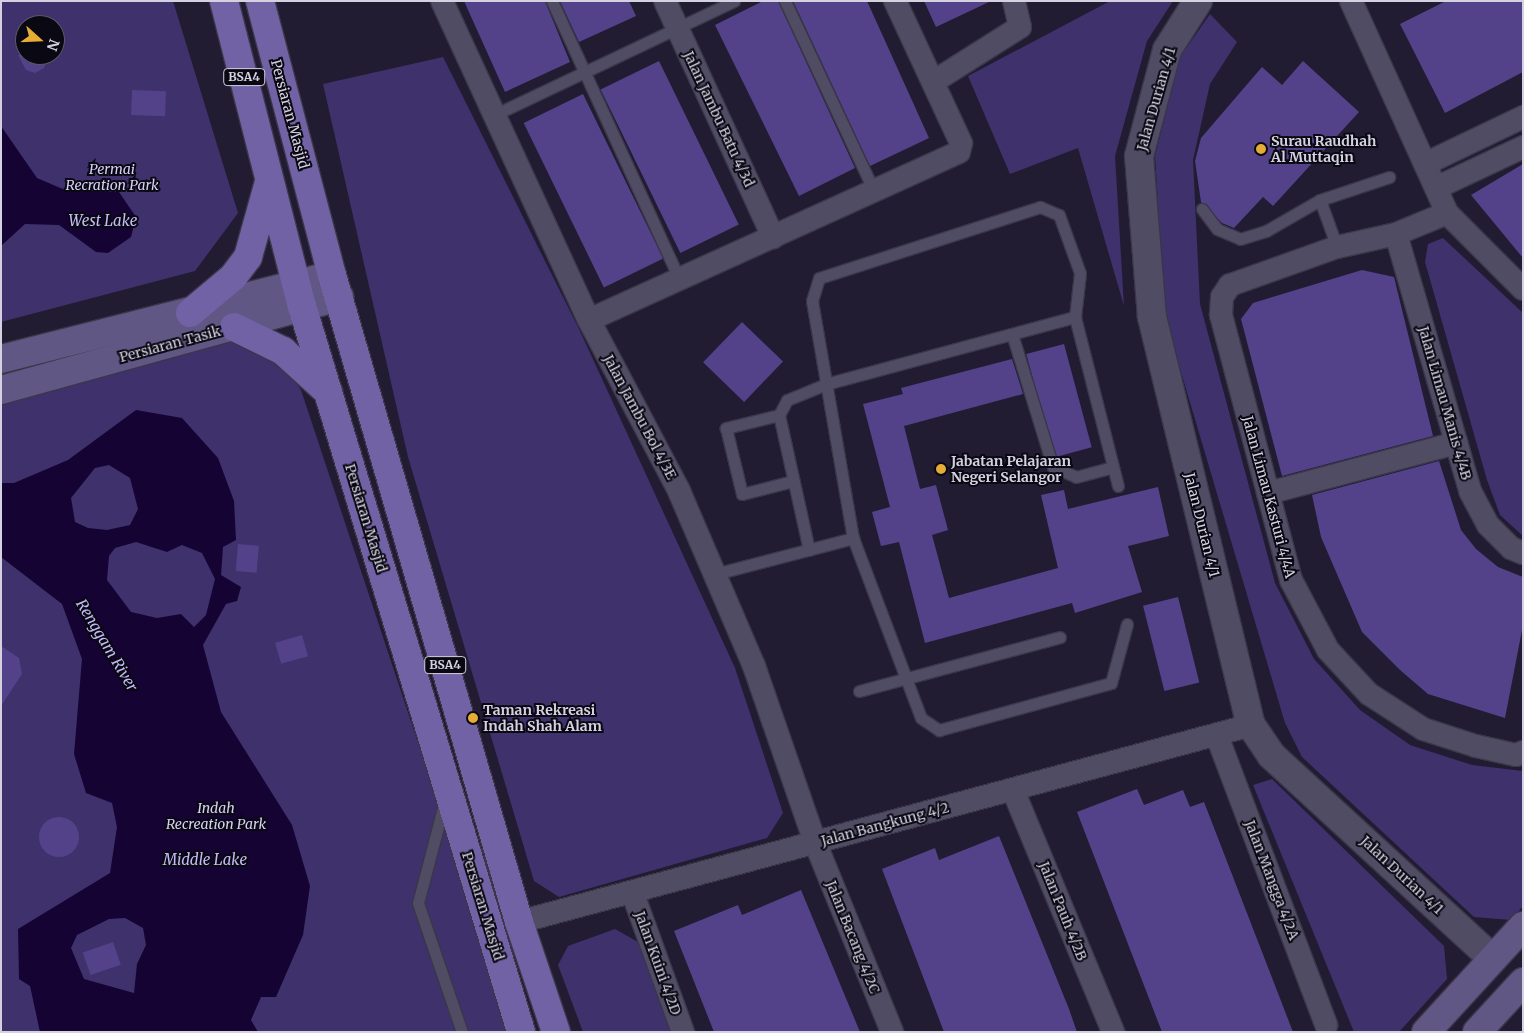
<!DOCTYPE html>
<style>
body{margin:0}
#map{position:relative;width:1524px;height:1033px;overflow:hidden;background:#211c32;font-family:Merriweather,serif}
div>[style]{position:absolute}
.green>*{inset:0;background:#3f316b}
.water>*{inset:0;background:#150334}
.building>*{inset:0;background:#534289;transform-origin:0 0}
.round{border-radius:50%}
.roads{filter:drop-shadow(1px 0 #3b3749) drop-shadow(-1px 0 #3b3749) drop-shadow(0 1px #3b3749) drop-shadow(0 -1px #3b3749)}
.service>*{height:11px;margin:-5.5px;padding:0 5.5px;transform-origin:5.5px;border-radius:5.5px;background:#504c64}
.minor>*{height:22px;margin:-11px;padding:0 11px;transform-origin:11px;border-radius:11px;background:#504c64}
.tertiary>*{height:28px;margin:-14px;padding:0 14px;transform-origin:14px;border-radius:14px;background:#504c64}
.secondary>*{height:28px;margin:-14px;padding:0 14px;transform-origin:14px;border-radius:14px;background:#605784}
.primary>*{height:28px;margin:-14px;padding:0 14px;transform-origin:14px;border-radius:14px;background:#7062a4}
.dots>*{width:14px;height:14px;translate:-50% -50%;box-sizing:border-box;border:2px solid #0a0812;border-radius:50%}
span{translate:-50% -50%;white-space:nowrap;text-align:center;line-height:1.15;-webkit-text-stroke:4px #0a0812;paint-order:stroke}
.shield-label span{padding:1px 4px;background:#0a0812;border:1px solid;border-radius:4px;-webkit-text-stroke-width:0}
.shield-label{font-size:12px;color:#d4d2e1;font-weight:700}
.street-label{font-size:14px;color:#d4d2e1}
.poi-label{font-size:14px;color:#d4d2e1;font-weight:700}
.left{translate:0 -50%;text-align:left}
.park-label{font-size:14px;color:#d6d0f9;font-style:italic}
.water-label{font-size:15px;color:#c4baf7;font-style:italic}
.frame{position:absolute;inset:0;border:2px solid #d4d2e1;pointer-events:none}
.north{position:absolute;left:15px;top:15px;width:50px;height:50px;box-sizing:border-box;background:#0a0812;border:1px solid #5b5965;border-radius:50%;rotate:110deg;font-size:14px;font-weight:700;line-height:20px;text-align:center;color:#d4d2e1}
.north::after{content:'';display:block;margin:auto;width:18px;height:22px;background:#e5ad35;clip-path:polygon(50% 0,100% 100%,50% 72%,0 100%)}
</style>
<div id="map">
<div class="green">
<div style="clip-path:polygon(evenodd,1px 1px,173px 1px,238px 213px,195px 271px,1px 322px,1px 1px,25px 25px,55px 25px,55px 55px,25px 55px,25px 25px)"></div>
<div style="clip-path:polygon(1110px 1px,1173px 1px,1147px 41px,1115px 156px,1124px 306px,1078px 148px,1010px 174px,968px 76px)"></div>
<div style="clip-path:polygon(1210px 14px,1237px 42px,1210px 84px,1193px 160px,1200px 304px,1275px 583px,1314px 659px,1360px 710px,1410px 745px,1472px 765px,1523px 771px,1523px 906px,1511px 920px,1474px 917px,1302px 757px,1285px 723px,1165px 318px,1155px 156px,1180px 57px)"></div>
<div style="clip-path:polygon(443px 57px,580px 331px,735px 668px,783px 813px,767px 838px,559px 897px,534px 881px,408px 457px,323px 84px)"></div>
<div style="clip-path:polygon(1443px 238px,1523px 313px,1523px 536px,1500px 515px,1487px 480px,1425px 262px,1428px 244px)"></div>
<div style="clip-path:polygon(229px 335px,281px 359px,301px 390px,514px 1032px,1px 1032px,1px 405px)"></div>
<div style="clip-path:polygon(1272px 779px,1444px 946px,1447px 979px,1399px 1032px,1354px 1032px,1253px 785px)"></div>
<div style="clip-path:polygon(615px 929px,638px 942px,672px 1032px,583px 1032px,558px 965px,568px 946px)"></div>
</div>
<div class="water">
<div style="clip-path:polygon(1px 126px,37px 178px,65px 190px,119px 192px,136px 217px,131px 237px,108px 253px,96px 252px,59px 225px,25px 224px,1px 246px)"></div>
<div style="clip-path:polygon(evenodd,136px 410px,182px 418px,218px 458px,234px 501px,236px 540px,223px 547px,221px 575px,241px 587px,237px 601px,226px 604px,203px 645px,221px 712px,292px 825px,310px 886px,303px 935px,276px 997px,261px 997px,251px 1020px,258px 1032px,40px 1032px,30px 986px,19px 979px,18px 929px,110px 873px,117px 827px,112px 803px,86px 793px,74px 754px,82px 659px,62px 604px,1px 557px,1px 483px,14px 483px,68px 460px,136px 410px,109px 465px,130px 478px,138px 509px,130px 525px,107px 530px,88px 528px,75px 522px,71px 498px,95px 468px,109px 465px,136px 410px,136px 542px,167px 552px,182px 545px,202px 553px,215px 579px,206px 615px,194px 627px,181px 614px,157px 618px,131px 612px,107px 580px,109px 556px,115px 548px,136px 542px,136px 410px,125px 918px,143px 928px,146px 945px,137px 964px,134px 993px,84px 979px,71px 948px,77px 935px,109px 919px,125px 918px)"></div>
</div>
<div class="building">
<div style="clip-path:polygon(464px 1px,545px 1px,570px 62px,505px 92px)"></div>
<div style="clip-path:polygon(560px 1px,629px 1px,636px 16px,579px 42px)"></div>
<div style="clip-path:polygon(763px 1px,778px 1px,855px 168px,799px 196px,715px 25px)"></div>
<div style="clip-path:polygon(793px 1px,867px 1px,929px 138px,870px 166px)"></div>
<div style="clip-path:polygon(924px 1px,991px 1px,936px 27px)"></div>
<div style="clip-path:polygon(1446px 1px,1523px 1px,1523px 72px,1445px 113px,1400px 24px)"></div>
<div style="clip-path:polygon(18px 55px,48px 55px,44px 68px,35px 73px,26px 70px)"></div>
<div style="left:659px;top:61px;width:182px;height:65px;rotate:64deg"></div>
<div style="clip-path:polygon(1303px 61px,1359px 112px,1273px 206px,1263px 197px,1234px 228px,1222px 223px,1201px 202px,1195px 161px,1201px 138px,1262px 67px,1282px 85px)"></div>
<div style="left:132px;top:90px;width:34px;height:25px;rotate:2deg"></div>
<div style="left:583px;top:94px;width:183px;height:66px;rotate:64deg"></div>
<div style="clip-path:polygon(1523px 164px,1523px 258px,1471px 195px)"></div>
<div style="clip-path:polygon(1362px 270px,1394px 277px,1433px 436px,1282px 476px,1241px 319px,1253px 303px)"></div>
<div style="left:742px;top:322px;width:57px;height:56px;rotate:44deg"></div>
<div style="left:1064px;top:344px;width:107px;height:39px;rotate:75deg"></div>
<div style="clip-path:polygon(1012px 359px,1023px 394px,904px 426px,920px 489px,936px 485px,948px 530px,932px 535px,949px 598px,1058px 568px,1041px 495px,1064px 490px,1068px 509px,1158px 487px,1169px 536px,1128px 546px,1142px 592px,1075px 613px,1072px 603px,925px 643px,899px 542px,881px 546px,872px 512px,890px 507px,863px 404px,903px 394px,901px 388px)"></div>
<div style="clip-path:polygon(1439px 461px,1461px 530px,1476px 549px,1498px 567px,1523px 577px,1523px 625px,1505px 718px,1428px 694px,1400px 670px,1362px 632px,1321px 537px,1312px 495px)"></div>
<div style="left:238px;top:544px;width:21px;height:27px;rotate:5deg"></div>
<div style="left:1178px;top:597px;width:88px;height:36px;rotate:76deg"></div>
<div style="left:302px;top:635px;width:22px;height:28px;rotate:74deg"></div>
<div style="clip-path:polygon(1px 646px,19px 658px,22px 674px,1px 706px)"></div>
<div style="clip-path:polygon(1137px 789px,1144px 805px,1183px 790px,1190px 807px,1204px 802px,1293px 1032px,1162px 1032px,1077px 812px)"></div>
<div class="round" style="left:39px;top:817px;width:40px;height:40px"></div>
<div style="clip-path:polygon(999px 836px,1069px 1009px,1077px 1032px,944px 1032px,882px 869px,935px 848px,939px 860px)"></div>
<div style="clip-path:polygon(801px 890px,860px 1032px,714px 1032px,674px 931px,738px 905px,742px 915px)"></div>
<div style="left:113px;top:942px;width:24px;height:32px;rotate:71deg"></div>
</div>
<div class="roads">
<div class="service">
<div style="left:552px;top:1px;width:306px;rotate:65.4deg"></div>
<div style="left:785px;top:1px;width:210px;rotate:64.9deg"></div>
<div style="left:494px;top:115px;width:266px;rotate:-25.4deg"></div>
<div style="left:1320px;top:200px;width:50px;rotate:70.1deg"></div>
<div style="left:1202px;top:209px;width:25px;rotate:53deg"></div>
<div style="left:1217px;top:229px;width:25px;rotate:23deg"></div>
<div style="left:1240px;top:239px;width:27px;rotate:-17deg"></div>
<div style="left:1266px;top:231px;width:62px;rotate:-29.9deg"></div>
<div style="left:1320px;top:200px;width:73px;rotate:-18.4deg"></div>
<div style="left:1012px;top:334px;width:139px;rotate:72.9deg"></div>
<div style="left:1053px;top:467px;width:25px;rotate:23deg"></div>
<div style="left:1076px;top:477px;width:38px;rotate:-15deg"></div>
<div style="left:779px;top:415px;width:55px;rotate:166.2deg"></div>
<div style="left:726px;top:428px;width:68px;rotate:76.4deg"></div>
<div style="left:742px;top:494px;width:53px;rotate:-14.3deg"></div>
<div style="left:1118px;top:486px;width:174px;rotate:-104.3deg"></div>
<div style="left:1075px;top:317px;width:44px;rotate:-83.5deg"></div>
<div style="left:1080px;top:273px;width:62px;rotate:-109.9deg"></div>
<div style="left:1059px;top:215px;width:21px;rotate:-157deg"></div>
<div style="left:1040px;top:207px;width:232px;rotate:162.2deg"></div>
<div style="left:819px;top:278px;width:24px;rotate:107deg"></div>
<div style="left:812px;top:301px;width:241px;rotate:80.2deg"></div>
<div style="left:853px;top:538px;width:192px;rotate:69.3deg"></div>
<div style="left:921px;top:718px;width:22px;rotate:34deg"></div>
<div style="left:939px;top:730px;width:178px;rotate:-15.3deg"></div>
<div style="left:1111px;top:683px;width:61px;rotate:-74.8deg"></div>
<div style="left:809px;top:550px;width:138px;rotate:-102.5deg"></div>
<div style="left:779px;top:415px;width:17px;rotate:-62deg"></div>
<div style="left:787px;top:400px;width:42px;rotate:-22.3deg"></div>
<div style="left:826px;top:384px;width:258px;rotate:-15.1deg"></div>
<div style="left:715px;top:574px;width:143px;rotate:-14.6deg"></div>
<div style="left:859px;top:691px;width:208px;rotate:-15deg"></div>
<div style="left:445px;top:800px;width:106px;rotate:104.7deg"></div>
<div style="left:418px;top:903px;width:136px;rotate:71.2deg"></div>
</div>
<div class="minor">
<div style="left:442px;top:1px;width:351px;rotate:65.3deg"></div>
<div style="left:589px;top:320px;width:193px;rotate:62.2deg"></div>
<div style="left:679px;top:491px;width:190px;rotate:66.8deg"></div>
<div style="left:754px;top:666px;width:186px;rotate:70.9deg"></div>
<div style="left:815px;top:842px;width:205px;rotate:67.9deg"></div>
<div style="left:665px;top:1px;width:260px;rotate:65.4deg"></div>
<div style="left:1351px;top:1px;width:233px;rotate:65.6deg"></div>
<div style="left:1447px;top:213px;width:107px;rotate:45deg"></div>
<div style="left:933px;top:82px;width:103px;rotate:-32.3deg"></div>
<div style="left:1020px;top:27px;width:27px;rotate:-103deg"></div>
<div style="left:1425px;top:164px;width:109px;rotate:-25.6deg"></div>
<div style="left:1436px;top:188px;width:96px;rotate:-25.2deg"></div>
<div style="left:1447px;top:213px;width:55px;rotate:157.6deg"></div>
<div style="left:1396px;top:234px;width:60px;rotate:167.6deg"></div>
<div style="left:1337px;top:247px;width:114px;rotate:160.4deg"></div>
<div style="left:1230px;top:285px;width:14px;rotate:124deg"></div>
<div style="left:1222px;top:297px;width:18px;rotate:93deg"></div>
<div style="left:1221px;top:315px;width:274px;rotate:75.2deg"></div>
<div style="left:1291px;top:580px;width:79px;rotate:62.1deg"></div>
<div style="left:1328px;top:650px;width:60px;rotate:47deg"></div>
<div style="left:1369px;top:694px;width:64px;rotate:32.9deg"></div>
<div style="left:1423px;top:729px;width:56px;rotate:17.8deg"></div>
<div style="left:1476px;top:746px;width:41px;rotate:12.7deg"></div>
<div style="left:1516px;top:755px;width:8px;rotate:-23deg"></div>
<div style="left:1396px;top:234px;width:267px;rotate:73.9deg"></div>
<div style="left:1470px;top:491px;width:38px;rotate:62deg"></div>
<div style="left:1488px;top:525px;width:33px;rotate:45deg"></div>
<div style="left:1511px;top:548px;width:13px;rotate:23deg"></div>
<div style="left:589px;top:320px;width:406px;rotate:-24.4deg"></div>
<div style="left:959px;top:152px;width:9px;rotate:-77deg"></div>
<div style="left:961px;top:143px;width:157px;rotate:-114.9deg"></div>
<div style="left:1268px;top:493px;width:195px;rotate:-14.9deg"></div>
<div style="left:1217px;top:736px;width:309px;rotate:69.3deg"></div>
<div style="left:1013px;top:790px;width:262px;rotate:67.5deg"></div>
<div style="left:633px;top:894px;width:147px;rotate:70.1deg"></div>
<div style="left:519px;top:922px;width:758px;rotate:-15.06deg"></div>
</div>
<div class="tertiary">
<div style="left:1198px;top:1px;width:58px;rotate:122.3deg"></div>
<div style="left:1167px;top:50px;width:110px;rotate:104.8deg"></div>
<div style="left:1139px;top:156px;width:162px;rotate:85.4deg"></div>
<div style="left:1152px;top:317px;width:420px;rotate:76.4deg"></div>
<div style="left:1251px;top:725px;width:36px;rotate:56deg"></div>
<div style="left:1271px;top:755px;width:300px;rotate:42.6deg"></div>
</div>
<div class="secondary">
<div style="left:1px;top:359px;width:341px;rotate:-14.2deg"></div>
<div style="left:1px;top:390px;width:351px;rotate:-15.4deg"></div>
<div style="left:1426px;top:1032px;width:144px;rotate:-47.5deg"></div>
<div style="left:1477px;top:1032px;width:68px;rotate:-47.4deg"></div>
</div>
<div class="primary">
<div style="left:224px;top:1px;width:315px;rotate:75.7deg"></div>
<div style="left:302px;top:306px;width:758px;rotate:73.21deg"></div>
<div style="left:260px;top:1px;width:283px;rotate:75.3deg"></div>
<div style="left:332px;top:275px;width:673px;rotate:73.88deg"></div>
<div style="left:519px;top:922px;width:116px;rotate:71.4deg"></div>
<div style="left:190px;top:313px;width:56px;rotate:-39.9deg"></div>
<div style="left:233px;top:277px;width:25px;rotate:-53deg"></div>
<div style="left:248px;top:257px;width:78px;rotate:-74.4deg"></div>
<div style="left:234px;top:327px;width:55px;rotate:26.1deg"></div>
<div style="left:283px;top:351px;width:61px;rotate:42.3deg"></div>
</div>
</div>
<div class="dots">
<div style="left:1261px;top:149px;background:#e5ad35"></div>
<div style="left:941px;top:469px;background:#e5ad35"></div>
<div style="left:473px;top:718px;background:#e5ad35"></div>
</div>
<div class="shield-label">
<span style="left:244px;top:77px">BSA4</span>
<span style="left:445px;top:665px">BSA4</span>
</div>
<div class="street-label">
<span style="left:1156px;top:99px;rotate:-74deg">Jalan Durian 4/1</span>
<span style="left:290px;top:114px;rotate:75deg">Persiaran Masjid</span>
<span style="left:719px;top:119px;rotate:65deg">Jalan Jambu Batu 4/3d</span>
<span style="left:170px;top:344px;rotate:-15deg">Persiaran Tasik</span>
<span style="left:1445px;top:403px;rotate:74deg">Jalan Limau Manis 4/4B</span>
<span style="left:640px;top:417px;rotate:62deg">Jalan Jambu Bol 4/3E</span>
<span style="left:1269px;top:497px;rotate:75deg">Jalan Limau Kasturi 4/4A</span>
<span style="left:366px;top:518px;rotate:73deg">Persiaran Masjid</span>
<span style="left:1202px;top:525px;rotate:76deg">Jalan Durian 4/1</span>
<span style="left:885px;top:824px;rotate:-15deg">Jalan Bangkung 4/2</span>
<span style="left:1402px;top:875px;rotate:43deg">Jalan Durian 4/1</span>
<span style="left:1272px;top:880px;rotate:69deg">Jalan Mangga 4/2A</span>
<span style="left:483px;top:906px;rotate:73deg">Persiaran Masjid</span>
<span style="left:1063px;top:911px;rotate:68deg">Jalan Pauh 4/2B</span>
<span style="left:853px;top:937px;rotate:68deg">Jalan Bacang 4/2C</span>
<span style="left:658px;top:963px;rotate:70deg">Jalan Kuini 4/2D</span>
</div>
<div class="poi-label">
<span class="left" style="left:1271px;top:149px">Surau Raudhah<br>Al Muttaqin</span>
<span class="left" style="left:951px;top:469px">Jabatan Pelajaran<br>Negeri Selangor</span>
<span class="left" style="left:483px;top:718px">Taman Rekreasi<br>Indah Shah Alam</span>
</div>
<div class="park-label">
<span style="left:112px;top:177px">Permai<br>Recration Park</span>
<span style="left:216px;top:816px">Indah<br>Recreation Park</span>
</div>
<div class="water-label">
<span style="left:103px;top:221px">West Lake</span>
<span style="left:107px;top:645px;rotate:59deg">Renggam River</span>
<span style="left:205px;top:860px">Middle Lake</span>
</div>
<div class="frame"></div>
<div class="north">N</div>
</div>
